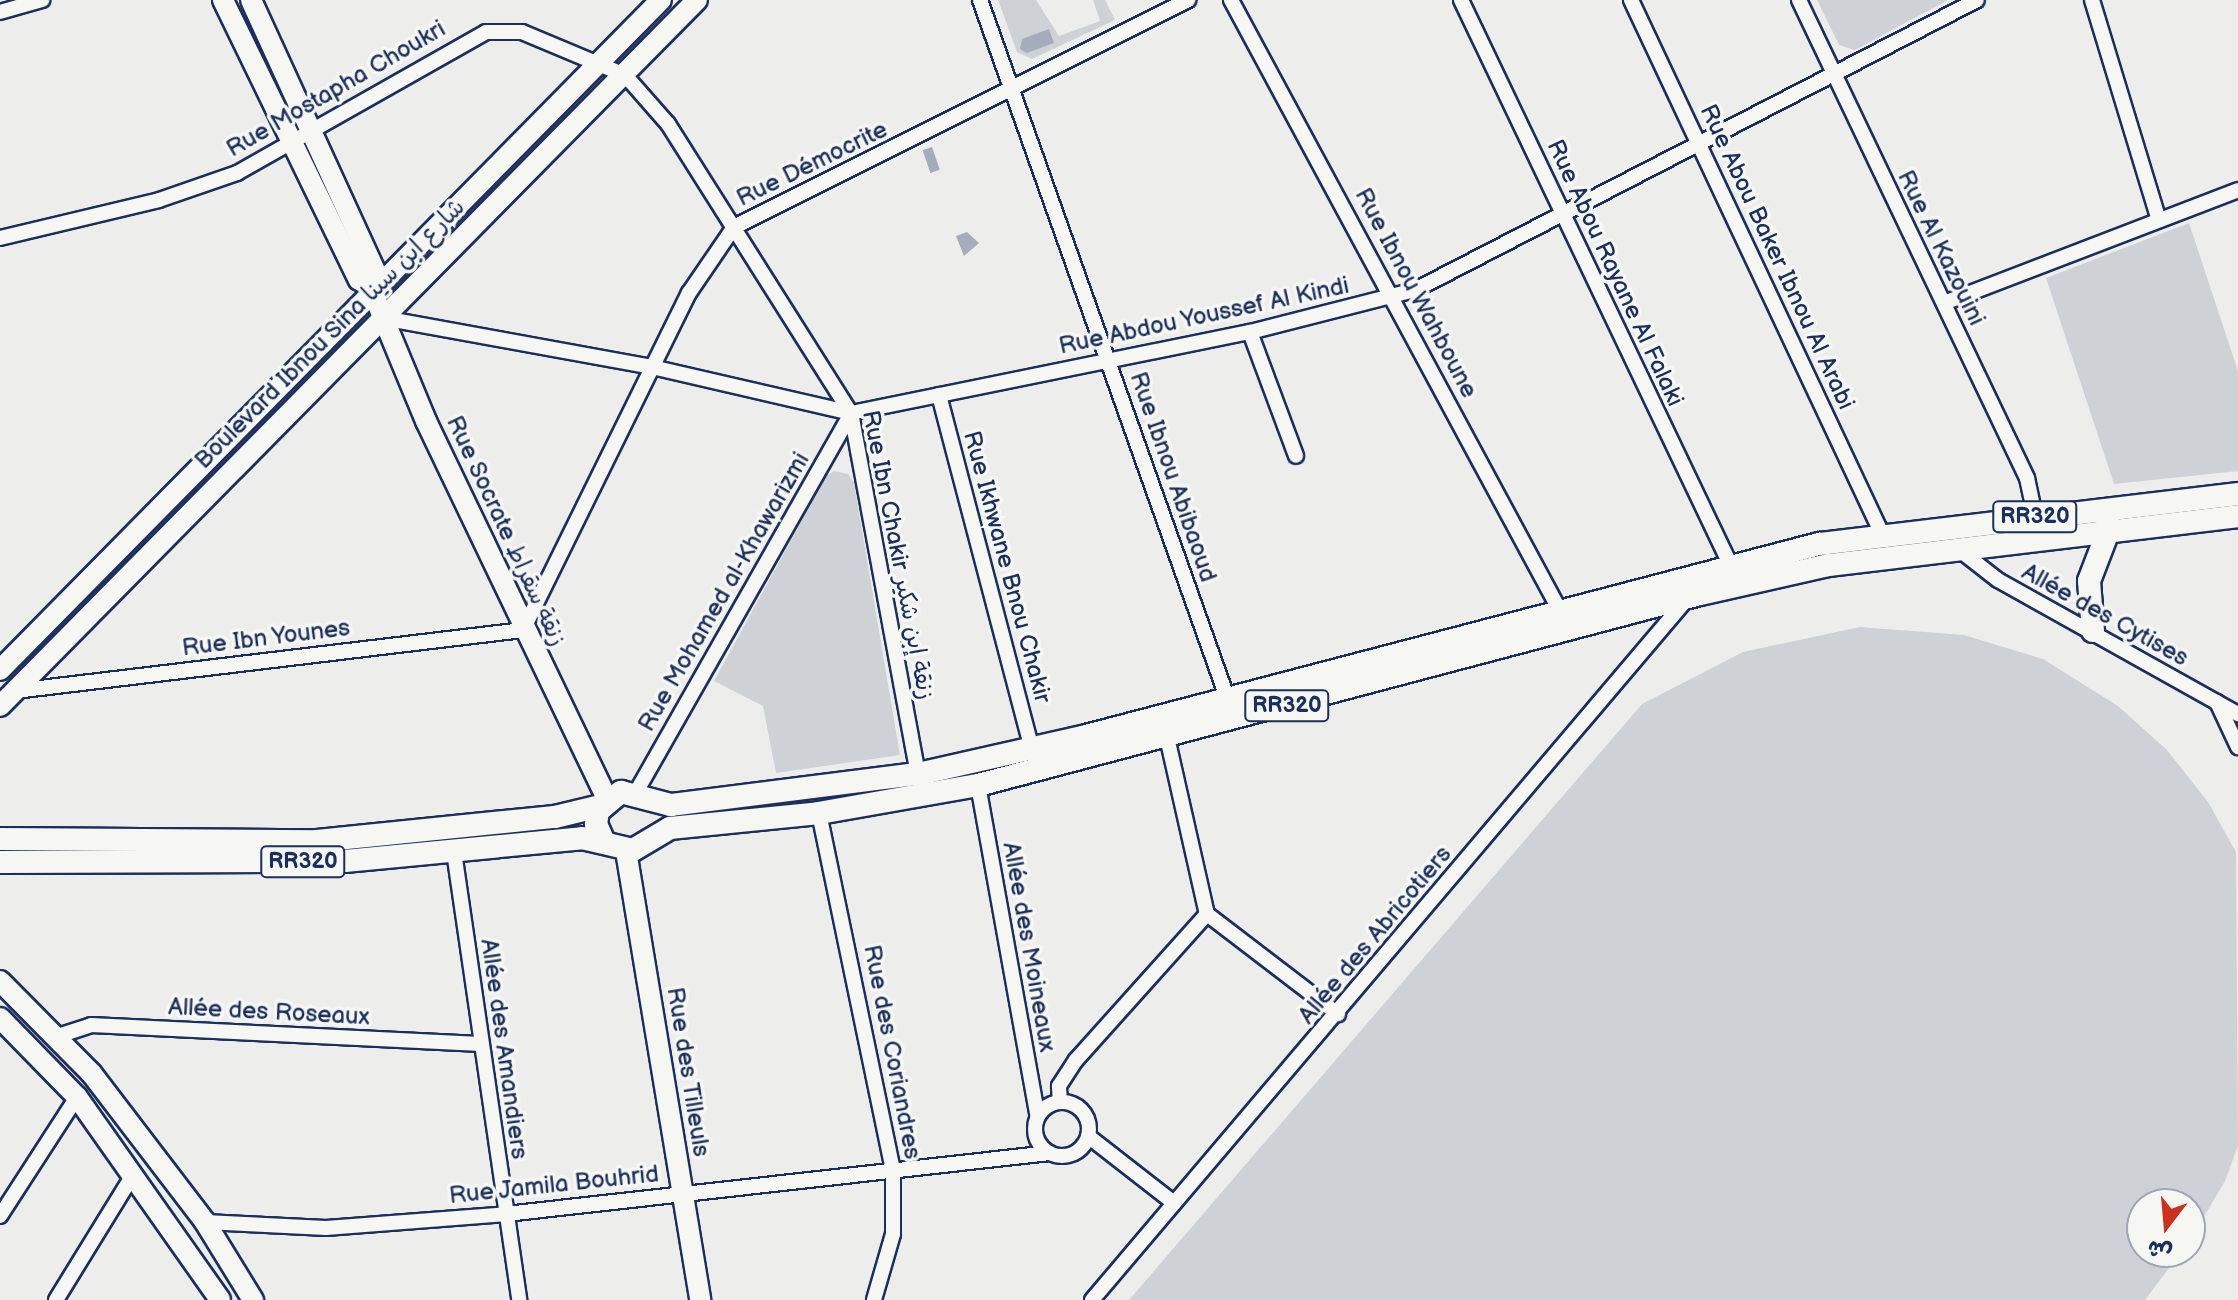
<!DOCTYPE html>
<meta charset="utf-8">
<style>
body{margin:0}
#map{position:relative;width:2238px;height:1300px;overflow:hidden;background:#edeeec;font-family:"Balsamiq Sans","Playpen Sans Arabic",sans-serif}
div>[style]{position:absolute}
.green>*{inset:0;background:#ced2d7}
.water>*{inset:0;background:#a5acbc;transform-origin:0 0}
.roads{filter:drop-shadow(2px 0 #1b2f5e) drop-shadow(-2px 0 #1b2f5e) drop-shadow(0 2px #1b2f5e) drop-shadow(0 -2px #1b2f5e)}
.street>*{height:14px;margin:-7px;padding:0 7px;transform-origin:7px;border-radius:7px;background:#f6f6f2}
.street>.ring{margin:-7px;padding:0;box-sizing:content-box;background:none;border:14px solid #f6f6f2;border-radius:50%}
.secondary>*{height:20px;margin:-10px;padding:0 10px;transform-origin:10px;border-radius:10px;background:#f6f6f2}
.primary>*{height:22px;margin:-11px;padding:0 11px;transform-origin:11px;border-radius:11px;background:#f6f6f2}
span{translate:-50% -50%;white-space:nowrap;text-align:center;line-height:1.15;-webkit-text-stroke:7px #f6f6f2;paint-order:stroke}
.shield-label span{padding:2px 6px;background:#f6f6f2;border:2px solid;border-radius:6px;-webkit-text-stroke-width:0}
.shield-label{font-size:22px;color:#1b2f5e;font-weight:700}
.street-label{font-size:24px;color:#1b2f5e}
.north{position:absolute;left:2126px;top:1188px;width:80px;height:80px;box-sizing:border-box;background:#f6f6f2;border:2px solid #9ea6b7;border-radius:50%;rotate:196deg;font-size:22px;font-weight:700;line-height:32px;text-align:center;color:#1b2f5e}
.north::after{content:'';display:block;margin:auto;width:28px;height:36px;background:#c8321e;clip-path:polygon(50% 0,100% 100%,50% 72%,0 100%)}
</style>
<div id="map">
<div class="green">
<div style="clip-path:polygon(998px 0,1036px 0,1059px 36px,1100px 21px,1093px 0,1105px 0,1115px 20px,1032px 59px,1017px 52px)"></div>
<div style="clip-path:polygon(1817px 0,1948px 0,1855px 50px,1839px 45px)"></div>
<div style="clip-path:polygon(2189px 223px,2238px 371px,2238px 471px,2114px 484px,2046px 278px)"></div>
<div style="clip-path:polygon(834px 471px,848px 474px,854px 483px,900px 755px,776px 773px,763px 706px,714px 681px,826px 476px)"></div>
<div style="clip-path:polygon(1860px 627px,1964px 635px,2043px 659px,2118px 706px,2167px 750px,2208px 802px,2236px 852px,2238px 1146px,2225px 1181px,2190px 1240px,2190px 1204px,2142px 1204px,2142px 1252px,2181px 1252px,2145px 1300px,1129px 1300px,1642px 704px,1743px 652px)"></div>
</div>
<div class="water">
<div style="clip-path:polygon(1049px 29px,1054px 43px,1027px 53px,1020px 49px,1022px 39px)"></div>
<div style="left:932px;top:147px;width:24px;height:10px;rotate:71deg"></div>
<div style="clip-path:polygon(967px 232px,979px 243px,964px 256px,956px 236px)"></div>
</div>
<div class="roads">
<div class="street">
<div style="left:980px;top:0;width:739px;rotate:70.49deg"></div>
<div style="left:1231px;top:0;width:692px;rotate:61.69deg"></div>
<div style="left:1461px;top:0;width:625px;rotate:64.5deg"></div>
<div style="left:1631px;top:0;width:590px;rotate:64.82deg"></div>
<div style="left:1799px;top:0;width:530px;rotate:64.5deg"></div>
<div style="left:2027px;top:478px;width:40px;rotate:78deg"></div>
<div style="left:2092px;top:0;width:230px;rotate:73.1deg"></div>
<div style="left:0;top:12px;width:44px;rotate:-15.9deg"></div>
<div style="left:0;top:238px;width:163px;rotate:-13.4deg"></div>
<div style="left:159px;top:200px;width:83px;rotate:-19.1deg"></div>
<div style="left:237px;top:173px;width:286px;rotate:-29.5deg"></div>
<div style="left:486px;top:32px;width:36px"></div>
<div style="left:522px;top:32px;width:112px;rotate:22.7deg"></div>
<div style="left:625px;top:75px;width:65px;rotate:48.7deg"></div>
<div style="left:668px;top:124px;width:342px;rotate:57.7deg"></div>
<div style="left:851px;top:413px;width:367px;rotate:79.5deg"></div>
<div style="left:1944px;top:303px;width:315px;rotate:-21deg"></div>
<div style="left:383px;top:318px;width:273px;rotate:10.3deg"></div>
<div style="left:652px;top:367px;width:204px;rotate:13deg"></div>
<div style="left:851px;top:413px;width:407px;rotate:-11.5deg"></div>
<div style="left:1250px;top:332px;width:170px;rotate:-14.3deg"></div>
<div style="left:1415px;top:290px;width:632px;rotate:-27.29deg"></div>
<div style="left:1250px;top:332px;width:132px;rotate:69.6deg"></div>
<div style="left:939px;top:395px;width:366px;rotate:75.3deg"></div>
<div style="left:1957px;top:548px;width:52px;rotate:38deg"></div>
<div style="left:1998px;top:580px;width:275px;rotate:29.2deg"></div>
<div style="left:15px;top:691px;width:512px;rotate:-6.85deg"></div>
<div style="left:523px;top:630px;width:376px;rotate:-63.8deg"></div>
<div style="left:689px;top:293px;width:80px;rotate:-55.7deg"></div>
<div style="left:734px;top:227px;width:508px;rotate:-26.57deg"></div>
<div style="left:2217px;top:702px;width:50px;rotate:65deg"></div>
<div style="left:1167px;top:737px;width:181px;rotate:77.3deg"></div>
<div style="left:1207px;top:914px;width:165px;rotate:37.4deg"></div>
<div style="left:978px;top:785px;width:337px;rotate:79.8deg"></div>
<div style="left:635px;top:794px;width:438px;rotate:-60.4deg"></div>
<div style="left:819px;top:813px;width:365px;rotate:78.3deg"></div>
<div style="left:893px;top:1170px;width:64px;rotate:90deg"></div>
<div style="left:893px;top:1234px;width:69px;rotate:106.1deg"></div>
<div style="left:454px;top:852px;width:453px;rotate:81.7deg"></div>
<div style="left:58px;top:1036px;width:35px;rotate:-18deg"></div>
<div style="left:91px;top:1025px;width:390px;rotate:2.8deg"></div>
<div style="left:1060px;top:1102px;width:16px;rotate:-94deg"></div>
<div style="left:1059px;top:1086px;width:31px;rotate:-57deg"></div>
<div style="left:1076px;top:1060px;width:196px;rotate:-48.1deg"></div>
<div class="ring" style="left:1035px;top:1102px;width:40px;height:40px"></div>
<div style="left:1088px;top:1136px;width:109px;rotate:37.9deg"></div>
<div style="left:0;top:1216px;width:142px;rotate:-57.1deg"></div>
<div style="left:205px;top:1222px;width:121px;rotate:2.8deg"></div>
<div style="left:326px;top:1228px;width:181px;rotate:-4.4deg"></div>
<div style="left:506px;top:1214px;width:547px;rotate:-6.4deg"></div>
<div style="left:56px;top:1300px;width:149px;rotate:-58.4deg"></div>
<div style="left:1092px;top:1300px;width:919px;rotate:-49.68deg"></div>
</div>
<div class="secondary">
<div style="left:223px;top:0;width:311px;rotate:64.1deg"></div>
<div style="left:359px;top:280px;width:10px;rotate:11deg"></div>
<div style="left:251px;top:0;width:296px;rotate:65.4deg"></div>
<div style="left:374px;top:269px;width:14px;rotate:111deg"></div>
<div style="left:369px;top:282px;width:12px;rotate:70deg"></div>
<div style="left:373px;top:293px;width:139px;rotate:67.5deg"></div>
<div style="left:426px;top:421px;width:418px;rotate:64.4deg"></div>
<div style="left:0;top:670px;width:941px;rotate:-45.39deg"></div>
<div style="left:0;top:706px;width:992px;rotate:-45.37deg"></div>
<div style="left:626px;top:851px;width:455px;rotate:80.6deg"></div>
<div style="left:0;top:981px;width:131px;rotate:45.3deg"></div>
<div style="left:92px;top:1074px;width:186px;rotate:52.6deg"></div>
<div style="left:205px;top:1222px;width:92px;rotate:58.4deg"></div>
<div style="left:0;top:1018px;width:110px;rotate:45.7deg"></div>
<div style="left:77px;top:1097px;width:248px;rotate:54.8deg"></div>
</div>
<div class="primary">
<div style="left:2093px;top:631px;width:50px;rotate:-94.6deg"></div>
<div style="left:2089px;top:581px;width:56px;rotate:-69deg"></div>
<div style="left:2109px;top:529px;width:11px;rotate:-100deg"></div>
<div style="left:0;top:839px;width:317px;rotate:0.4deg"></div>
<div style="left:317px;top:841px;width:239px;rotate:-5.8deg"></div>
<div style="left:555px;top:817px;width:46px;rotate:-13.7deg"></div>
<div style="left:604px;top:842px;width:20px;rotate:-114deg"></div>
<div style="left:596px;top:824px;width:13px;rotate:-81deg"></div>
<div style="left:598px;top:811px;width:30px;rotate:-40deg"></div>
<div style="left:621px;top:792px;width:52px;rotate:14.6deg"></div>
<div style="left:671px;top:805px;width:249px;rotate:-7.2deg"></div>
<div style="left:918px;top:774px;width:172px;rotate:-12.7deg"></div>
<div style="left:1086px;top:736px;width:758px;rotate:-14.68deg"></div>
<div style="left:1819px;top:544px;width:422px;rotate:-6.8deg"></div>
<div style="left:0;top:862px;width:345px;rotate:-0.2deg"></div>
<div style="left:345px;top:861px;width:238px;rotate:-5.5deg"></div>
<div style="left:582px;top:838px;width:52px;rotate:13.2deg"></div>
<div style="left:633px;top:850px;width:43px;rotate:-30.7deg"></div>
<div style="left:670px;top:828px;width:150px;rotate:-5.7deg"></div>
<div style="left:819px;top:813px;width:161px;rotate:-10deg"></div>
<div style="left:978px;top:785px;width:747px;rotate:-14.82deg"></div>
<div style="left:1700px;top:594px;width:132px;rotate:-12.7deg"></div>
<div style="left:1829px;top:565px;width:412px;rotate:-6.8deg"></div>
</div>
</div>
<div class="shield-label">
<span style="left:2035px;top:517px">RR320</span>
<span style="left:1287px;top:706px">RR320</span>
<span style="left:303px;top:862px">RR320</span>
</div>
<div class="street-label">
<span style="left:336px;top:89px;rotate:-30deg">Rue Mostapha Choukri</span>
<span style="left:812px;top:164px;rotate:-26deg">Rue Démocrite</span>
<span style="left:1941px;top:248px;rotate:64deg">Rue Al Kazouini</span>
<span style="left:1777px;top:257px;rotate:65deg">Rue Abou Baker Ibnou Al Arabi</span>
<span style="left:1615px;top:273px;rotate:65deg">Rue Abou Rayane Al Falaki</span>
<span style="left:1416px;top:293px;rotate:62deg">Rue Ibnou Wahboune</span>
<span style="left:1204px;top:316px;rotate:-12deg">Rue Abdou Youssef Al Kindi</span>
<span style="left:330px;top:334px;rotate:-45deg">Boulevard Ibnou Sina شارع ابن سينا</span>
<span style="left:1173px;top:477px;rotate:71deg">Rue Ibnou Abibaoud</span>
<span style="left:506px;top:531px;rotate:65deg">Rue Socrate زنقة سقراط</span>
<span style="left:898px;top:555px;rotate:79deg">Rue Ibn Chakir زنقة إبن شكير</span>
<span style="left:1007px;top:567px;rotate:75deg">Rue Ikhwane Bnou Chakir</span>
<span style="left:724px;top:592px;rotate:-60deg">Rue Mohamed al-Khawarizmi</span>
<span style="left:2105px;top:615px;rotate:29deg">Allée des Cytises</span>
<span style="left:266px;top:638px;rotate:-7deg">Rue Ibn Younes</span>
<span style="left:1375px;top:935px;rotate:-50deg">Allée des Abricotiers</span>
<span style="left:1029px;top:947px;rotate:80deg">Allée des Moineaux</span>
<span style="left:269px;top:1012px;rotate:3deg">Allée des Roseaux</span>
<span style="left:504px;top:1049px;rotate:82deg">Allée des Amandiers</span>
<span style="left:892px;top:1052px;rotate:79deg">Rue des Coriandres</span>
<span style="left:688px;top:1072px;rotate:81deg">Rue des Tilleuls</span>
<span style="left:554px;top:1185px;rotate:-6deg">Rue Jamila Bouhrid</span>
</div>
<div class="north">ش</div>
</div>
